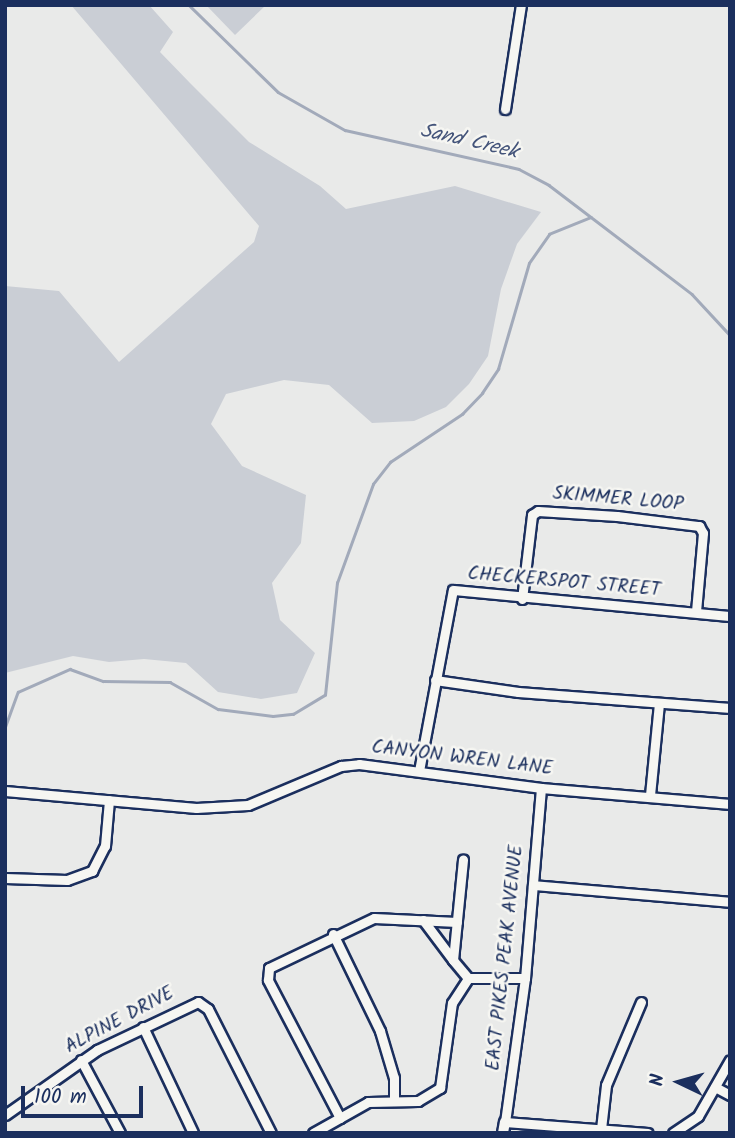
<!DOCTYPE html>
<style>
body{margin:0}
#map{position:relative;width:735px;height:1138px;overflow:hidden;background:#e9eae9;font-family:Kalam,sans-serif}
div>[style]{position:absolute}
.green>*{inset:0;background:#caced5}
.stream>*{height:2.5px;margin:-1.25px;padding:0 1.25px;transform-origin:1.25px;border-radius:1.25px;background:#a2aaba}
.roads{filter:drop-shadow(2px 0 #1b2f5e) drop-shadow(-2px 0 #1b2f5e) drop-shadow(0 2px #1b2f5e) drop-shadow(0 -2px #1b2f5e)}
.minor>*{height:9px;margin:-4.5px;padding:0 4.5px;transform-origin:4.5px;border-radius:4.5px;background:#f6f6f2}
.tertiary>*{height:10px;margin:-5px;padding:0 5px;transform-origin:5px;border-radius:5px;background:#f6f6f2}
span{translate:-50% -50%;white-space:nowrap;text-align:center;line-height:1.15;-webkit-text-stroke:5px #f6f6f2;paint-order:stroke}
.street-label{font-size:19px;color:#1b2f5e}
.water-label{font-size:21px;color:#44547a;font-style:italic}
.frame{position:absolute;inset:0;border:7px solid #1b2f5e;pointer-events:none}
.north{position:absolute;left:644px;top:1047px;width:70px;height:70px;-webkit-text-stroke:5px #f6f6f2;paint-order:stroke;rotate:275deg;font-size:19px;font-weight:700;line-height:28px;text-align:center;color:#1b2f5e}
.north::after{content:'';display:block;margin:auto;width:24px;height:32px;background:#1b2f5e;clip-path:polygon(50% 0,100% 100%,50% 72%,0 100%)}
.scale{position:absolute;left:21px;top:1086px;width:122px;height:32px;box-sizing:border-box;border:4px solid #1b2f5e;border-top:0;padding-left:9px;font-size:21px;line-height:24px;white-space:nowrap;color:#1b2f5e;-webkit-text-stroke:5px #f6f6f2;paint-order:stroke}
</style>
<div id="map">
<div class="green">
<div style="clip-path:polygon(71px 5px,149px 5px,173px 32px,160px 52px,190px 83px,249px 142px,320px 186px,346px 209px,455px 186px,541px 212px,517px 244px,501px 289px,488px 356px,469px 384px,446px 407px,414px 421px,372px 423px,329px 385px,284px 380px,226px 394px,211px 424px,242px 466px,306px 495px,301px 543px,272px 583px,280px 620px,315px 653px,297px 693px,261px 699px,218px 692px,186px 663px,144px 659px,109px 662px,73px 656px,5px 673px,5px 286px,59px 291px,119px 362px,254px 242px,259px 226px)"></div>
<div style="clip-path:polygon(206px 5px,266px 5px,235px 35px)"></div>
</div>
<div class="stream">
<div style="left:189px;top:5px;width:124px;rotate:44.3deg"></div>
<div style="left:278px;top:92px;width:77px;rotate:29.6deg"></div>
<div style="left:345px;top:130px;width:178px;rotate:12.6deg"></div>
<div style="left:519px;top:169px;width:34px;rotate:28deg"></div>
<div style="left:549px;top:185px;width:180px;rotate:37.3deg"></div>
<div style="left:692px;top:294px;width:56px;rotate:47.2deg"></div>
<div style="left:5px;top:727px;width:37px;rotate:-70deg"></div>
<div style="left:18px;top:692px;width:57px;rotate:-23.9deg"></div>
<div style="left:70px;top:669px;width:35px;rotate:20deg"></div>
<div style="left:103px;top:681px;width:67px;rotate:0.9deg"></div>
<div style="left:170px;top:682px;width:55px;rotate:29.4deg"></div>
<div style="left:218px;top:709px;width:55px;rotate:7.3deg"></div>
<div style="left:273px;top:716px;width:20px;rotate:-6deg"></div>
<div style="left:293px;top:714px;width:37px;rotate:-31deg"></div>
<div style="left:325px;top:695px;width:113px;rotate:-83.9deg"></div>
<div style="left:337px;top:583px;width:105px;rotate:-70deg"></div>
<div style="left:373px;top:484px;width:28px;rotate:-52deg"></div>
<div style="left:390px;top:462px;width:87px;rotate:-33.7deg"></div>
<div style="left:462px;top:414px;width:29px;rotate:-46deg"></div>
<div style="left:482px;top:393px;width:29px;rotate:-56deg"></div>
<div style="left:498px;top:369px;width:110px;rotate:-73.7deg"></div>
<div style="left:529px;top:263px;width:35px;rotate:-55deg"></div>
<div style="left:549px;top:234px;width:45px;rotate:-22deg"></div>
</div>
<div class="roads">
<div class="minor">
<div style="left:505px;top:109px;width:105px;rotate:-81.3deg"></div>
<div style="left:522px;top:599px;width:85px;rotate:-83.2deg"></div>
<div style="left:532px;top:515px;width:7px;rotate:-34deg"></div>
<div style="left:538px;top:511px;width:79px;rotate:3.6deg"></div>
<div style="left:617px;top:516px;width:83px;rotate:7deg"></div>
<div style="left:699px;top:526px;width:8px;rotate:60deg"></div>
<div style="left:703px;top:533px;width:79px;rotate:95.1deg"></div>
<div style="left:435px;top:680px;width:84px;rotate:8.2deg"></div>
<div style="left:518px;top:692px;width:213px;rotate:4.3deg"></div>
<div style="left:419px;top:771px;width:184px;rotate:-79.4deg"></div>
<div style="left:453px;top:590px;width:278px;rotate:5.4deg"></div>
<div style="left:541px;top:788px;width:191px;rotate:94.8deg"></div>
<div style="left:525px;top:978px;width:145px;rotate:97.9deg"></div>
<div style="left:505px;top:1122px;width:143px;rotate:4.4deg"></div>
<div style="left:5px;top:791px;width:192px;rotate:5.1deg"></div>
<div style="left:196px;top:808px;width:52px;rotate:-3.3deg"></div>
<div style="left:248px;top:805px;width:101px;rotate:-22.8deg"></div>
<div style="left:341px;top:766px;width:18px;rotate:-6deg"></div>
<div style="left:359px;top:764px;width:184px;rotate:7.5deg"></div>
<div style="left:541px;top:788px;width:190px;rotate:4.8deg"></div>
<div style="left:650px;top:795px;width:92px;rotate:-84.4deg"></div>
<div style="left:5px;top:878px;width:62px;rotate:1.8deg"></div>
<div style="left:67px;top:880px;width:27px;rotate:-20deg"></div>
<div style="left:92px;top:871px;width:28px;rotate:-63deg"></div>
<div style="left:105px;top:846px;width:46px;rotate:-85deg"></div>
<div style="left:533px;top:885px;width:198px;rotate:4.9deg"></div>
<div style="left:423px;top:920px;width:50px;rotate:53.1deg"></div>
<div style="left:333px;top:934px;width:108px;rotate:64.1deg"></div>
<div style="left:380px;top:1031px;width:49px;rotate:73.4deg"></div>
<div style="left:394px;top:1078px;width:23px;rotate:90deg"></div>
<div style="left:468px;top:978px;width:57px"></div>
<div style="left:143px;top:1027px;width:117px;rotate:64.7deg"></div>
<div style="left:81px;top:1060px;width:83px;rotate:61.9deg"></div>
<div style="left:715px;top:1087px;width:17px;rotate:28deg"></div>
<div style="left:5px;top:1115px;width:113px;rotate:-35.2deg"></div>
<div style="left:97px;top:1050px;width:112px;rotate:-25.4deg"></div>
<div style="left:198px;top:1002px;width:12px;rotate:35deg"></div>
<div style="left:208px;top:1009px;width:139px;rotate:63.1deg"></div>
<div style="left:340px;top:1118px;width:156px;rotate:-117.6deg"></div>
<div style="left:268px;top:980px;width:12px;rotate:-85deg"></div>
<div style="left:269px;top:968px;width:116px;rotate:-25.5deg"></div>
<div style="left:374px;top:918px;width:83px;rotate:2.8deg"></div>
<div style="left:601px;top:1129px;width:44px;rotate:-83.5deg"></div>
<div style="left:606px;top:1085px;width:90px;rotate:-67.1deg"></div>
<div style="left:313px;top:1133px;width:63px;rotate:-29.4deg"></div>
<div style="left:368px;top:1102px;width:50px;rotate:-1.1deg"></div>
<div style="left:418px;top:1101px;width:26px;rotate:-31deg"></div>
<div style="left:440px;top:1088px;width:86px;rotate:-82deg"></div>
<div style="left:452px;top:1003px;width:30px;rotate:-57deg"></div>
<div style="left:468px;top:978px;width:23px;rotate:-130deg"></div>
<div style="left:453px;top:960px;width:101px;rotate:-84.3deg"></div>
<div style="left:673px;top:1133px;width:30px;rotate:-34deg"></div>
<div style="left:698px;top:1116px;width:64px;rotate:-60.3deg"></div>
</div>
<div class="tertiary">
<div style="left:503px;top:1133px;width:11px;rotate:-80deg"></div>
</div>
</div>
<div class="street-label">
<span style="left:618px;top:500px;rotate:5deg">SKIMMER LOOP</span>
<span style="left:564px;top:583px;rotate:5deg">CHECKERSPOT STREET</span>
<span style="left:462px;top:759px;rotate:7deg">CANYON WREN LANE</span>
<span style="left:506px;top:958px;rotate:-84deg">EAST PIKES PEAK AVENUE</span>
<span style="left:120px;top:1021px;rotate:-28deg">ALPINE DRIVE</span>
</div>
<div class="water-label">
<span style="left:469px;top:142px;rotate:13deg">Sand Creek</span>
</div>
<div class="frame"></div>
<div class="north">N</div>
<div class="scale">100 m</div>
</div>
